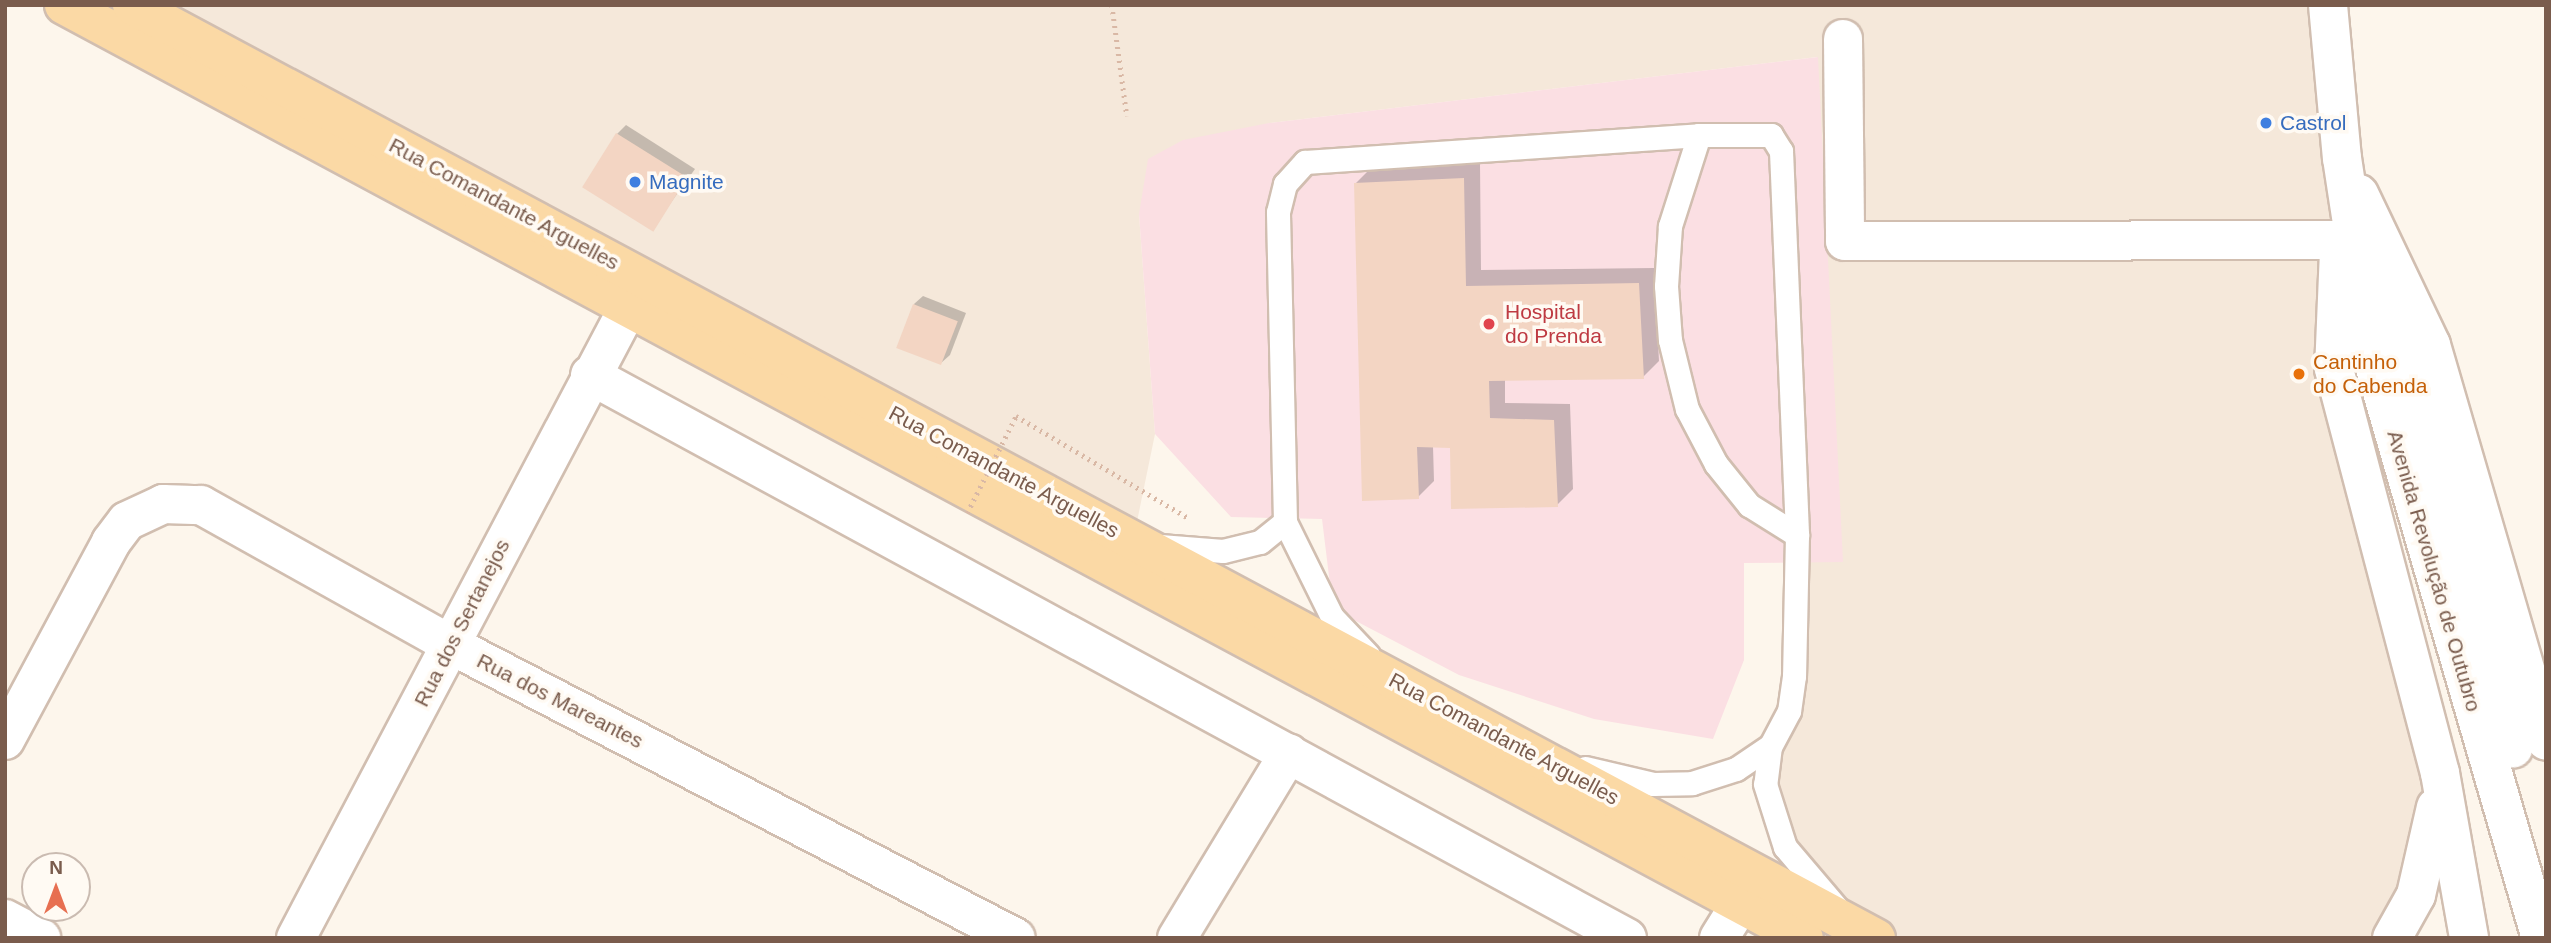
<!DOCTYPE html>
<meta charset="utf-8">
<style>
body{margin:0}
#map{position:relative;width:2551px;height:943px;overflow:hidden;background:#fdf6ec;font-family:Helvetica,sans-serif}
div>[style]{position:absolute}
.residential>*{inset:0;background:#f5e8da}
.medical>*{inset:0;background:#fbdfe3}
.shadow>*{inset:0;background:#0003}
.building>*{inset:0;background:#f3d5c3;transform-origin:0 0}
.path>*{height:4.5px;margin-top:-2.25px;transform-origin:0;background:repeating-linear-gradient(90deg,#d9b8a5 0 2px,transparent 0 7px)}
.roads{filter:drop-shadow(2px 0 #d1beb0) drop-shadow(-2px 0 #d1beb0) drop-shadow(0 2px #d1beb0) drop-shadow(0 -2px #d1beb0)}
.service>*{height:23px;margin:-11.5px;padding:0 11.5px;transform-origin:11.5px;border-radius:11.5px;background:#fff}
.minor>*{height:38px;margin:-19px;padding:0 19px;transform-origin:19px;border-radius:19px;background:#fff}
.secondary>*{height:38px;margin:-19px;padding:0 19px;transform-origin:19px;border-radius:19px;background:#fff}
.primary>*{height:38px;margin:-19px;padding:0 19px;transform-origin:19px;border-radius:19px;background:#fbd9a5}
.path-bridge>*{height:4.5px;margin-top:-2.25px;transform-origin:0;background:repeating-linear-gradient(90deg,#d9b8a5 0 2px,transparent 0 7px)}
.dots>*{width:19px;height:19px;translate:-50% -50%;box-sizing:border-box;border:4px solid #fffaf3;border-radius:50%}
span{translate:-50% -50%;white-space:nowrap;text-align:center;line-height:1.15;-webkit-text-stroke:7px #fffaf3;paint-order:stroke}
.shop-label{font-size:21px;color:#366cbe}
.left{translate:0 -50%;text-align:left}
.street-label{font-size:21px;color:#7a5c4d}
.health-label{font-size:21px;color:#be3a42}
.food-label{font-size:21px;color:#c56008}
.frame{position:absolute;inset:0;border:7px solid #7a5c4d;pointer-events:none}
.north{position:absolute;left:21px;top:852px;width:70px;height:70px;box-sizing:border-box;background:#fffaf3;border:2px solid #cabbb1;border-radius:50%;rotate:0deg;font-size:19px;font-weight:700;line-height:28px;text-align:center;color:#7a5c4d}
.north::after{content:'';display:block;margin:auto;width:24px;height:32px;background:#e76f51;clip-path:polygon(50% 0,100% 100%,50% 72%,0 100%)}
</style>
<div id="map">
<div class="residential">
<div style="clip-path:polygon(131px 5px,2339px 5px,2334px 369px,2440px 773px,2392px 938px,1876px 938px,1805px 871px,1765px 784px,1789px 711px,1817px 57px,1269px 123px,1139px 214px,1155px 434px,1133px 541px)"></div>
</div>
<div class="medical">
<div style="clip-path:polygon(1818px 57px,1843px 562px,1744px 563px,1744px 660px,1713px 739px,1594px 719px,1459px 675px,1333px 609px,1322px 519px,1231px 517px,1155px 434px,1139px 214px,1148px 159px,1183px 140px,1269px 123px)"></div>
</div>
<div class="shadow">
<div style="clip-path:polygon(626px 125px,695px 169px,652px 229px,617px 134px)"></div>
<div style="clip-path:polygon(1480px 162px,1481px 270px,1654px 268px,1659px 361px,1643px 377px,1505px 379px,1505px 403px,1570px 404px,1573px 489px,1557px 505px,1452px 447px,1433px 446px,1434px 481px,1418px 497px,1356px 183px,1372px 167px)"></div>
<div style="clip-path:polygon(923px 296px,966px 313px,950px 355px,941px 363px,914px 304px)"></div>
</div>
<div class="building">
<div style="left:616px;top:133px;width:84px;height:64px;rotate:32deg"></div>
<div style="clip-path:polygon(1464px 178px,1466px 286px,1639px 283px,1644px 379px,1489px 381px,1490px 418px,1554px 420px,1558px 507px,1451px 509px,1450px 448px,1417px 447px,1419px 499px,1362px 501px,1354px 183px)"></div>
<div style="left:913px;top:304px;width:48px;height:47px;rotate:21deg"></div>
</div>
<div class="path">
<div style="left:1112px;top:5px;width:112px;rotate:82.3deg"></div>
<div style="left:1016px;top:416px;width:199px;rotate:30.6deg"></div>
</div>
<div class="roads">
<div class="service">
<div style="left:1699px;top:135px;width:96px;rotate:107.7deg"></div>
<div style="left:1670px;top:226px;width:60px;rotate:93.8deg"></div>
<div style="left:1666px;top:286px;width:54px;rotate:85.8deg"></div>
<div style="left:1670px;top:340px;width:71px;rotate:76.2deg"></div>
<div style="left:1687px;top:409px;width:62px;rotate:62.2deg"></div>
<div style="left:1716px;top:464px;width:53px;rotate:51.2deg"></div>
<div style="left:1749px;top:505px;width:57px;rotate:32deg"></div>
<div style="left:1160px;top:546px;width:63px;rotate:4.5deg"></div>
<div style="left:1223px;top:551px;width:38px;rotate:-14deg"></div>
<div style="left:1260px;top:542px;width:32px;rotate:-39deg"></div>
<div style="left:1368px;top:655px;width:52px;rotate:-133.5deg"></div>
<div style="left:1332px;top:617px;width:106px;rotate:-116.3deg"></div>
<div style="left:1285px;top:522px;width:310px;rotate:-91.3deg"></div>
<div style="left:1278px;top:212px;width:29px;rotate:-76deg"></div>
<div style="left:1285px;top:184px;width:30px;rotate:-48deg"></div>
<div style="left:1305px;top:162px;width:395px;rotate:-3.9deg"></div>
<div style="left:1699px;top:135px;width:72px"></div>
<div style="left:1771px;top:135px;width:19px;rotate:58deg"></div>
<div style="left:1781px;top:151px;width:384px;rotate:87.6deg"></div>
<div style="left:1797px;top:535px;width:141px;rotate:91.2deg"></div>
<div style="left:1794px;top:676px;width:35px;rotate:98deg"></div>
<div style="left:1789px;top:711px;width:40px;rotate:118deg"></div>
<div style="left:1770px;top:746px;width:38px;rotate:97deg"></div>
<div style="left:1765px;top:784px;width:66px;rotate:72.4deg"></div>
<div style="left:1785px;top:847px;width:80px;rotate:49.6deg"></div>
<div style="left:1585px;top:768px;width:70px;rotate:13.2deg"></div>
<div style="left:1653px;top:784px;width:39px;rotate:-1deg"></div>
<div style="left:1692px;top:783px;width:46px;rotate:-17.7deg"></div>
<div style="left:1736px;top:769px;width:41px;rotate:-34.1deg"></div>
</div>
<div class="minor">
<div style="left:1843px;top:39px;width:202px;rotate:89.4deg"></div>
<div style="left:1845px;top:241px;width:495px;rotate:-0.1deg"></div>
<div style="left:590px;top:375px;width:1180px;rotate:28.5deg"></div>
<div style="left:5px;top:740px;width:225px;rotate:-61.8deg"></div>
<div style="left:111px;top:542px;width:26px;rotate:-53deg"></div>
<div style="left:127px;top:521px;width:40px;rotate:-25deg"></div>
<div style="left:163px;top:504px;width:38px;rotate:2deg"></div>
<div style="left:201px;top:505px;width:287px;rotate:29.2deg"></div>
<div style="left:451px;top:645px;width:636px;rotate:27.41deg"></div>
<div style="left:5px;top:919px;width:41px;rotate:27.8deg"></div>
<div style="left:296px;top:938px;width:712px;rotate:-62.21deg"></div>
<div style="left:1177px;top:938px;width:216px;rotate:-58.8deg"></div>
<div style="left:1719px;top:938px;width:39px;rotate:-58deg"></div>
</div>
<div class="secondary">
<div style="left:2328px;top:5px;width:154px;rotate:84.8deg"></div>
<div style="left:2342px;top:158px;width:205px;rotate:81.3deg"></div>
<div style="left:2373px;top:361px;width:601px;rotate:73.77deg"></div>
<div style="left:2359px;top:194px;width:167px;rotate:64.5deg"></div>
<div style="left:2431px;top:345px;width:412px;rotate:73.8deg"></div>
<div style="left:2339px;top:251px;width:118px;rotate:92.4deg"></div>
<div style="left:2334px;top:369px;width:418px;rotate:75.3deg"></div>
<div style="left:2440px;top:773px;width:168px;rotate:80deg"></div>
<div style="left:2382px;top:294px;width:473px;rotate:73.9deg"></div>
<div style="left:2392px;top:938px;width:49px;rotate:-60.8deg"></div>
<div style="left:2416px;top:895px;width:90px;rotate:-77.2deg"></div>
</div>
<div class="primary">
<div style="left:64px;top:5px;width:1974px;rotate:28.2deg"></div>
<div style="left:132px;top:5px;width:1978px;rotate:28.15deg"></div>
</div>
</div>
<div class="path-bridge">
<div style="left:967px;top:513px;width:109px;rotate:-63.2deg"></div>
</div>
<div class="dots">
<div style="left:2266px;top:123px;background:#3f7fe0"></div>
<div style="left:635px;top:182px;background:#3f7fe0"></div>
<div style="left:1489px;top:324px;background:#e0444e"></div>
<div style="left:2299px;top:374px;background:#e8710a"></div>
</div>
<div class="shop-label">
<span class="left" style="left:2280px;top:123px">Castrol</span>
<span class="left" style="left:649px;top:182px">Magnite</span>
</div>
<div class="street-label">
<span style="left:504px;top:204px;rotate:28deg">Rua Comandante Arguelles</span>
<span style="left:1004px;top:472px;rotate:28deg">Rua Comandante Arguelles</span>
<span style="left:2434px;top:571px;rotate:74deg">Avenida Revolução de Outubro</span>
<span style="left:462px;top:623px;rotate:-63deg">Rua dos Sertanejos</span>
<span style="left:560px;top:701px;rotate:27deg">Rua dos Mareantes</span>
<span style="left:1504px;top:739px;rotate:28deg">Rua Comandante Arguelles</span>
</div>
<div class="health-label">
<span class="left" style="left:1505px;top:324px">Hospital<br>do Prenda</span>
</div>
<div class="food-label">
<span class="left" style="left:2313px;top:374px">Cantinho<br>do Cabenda</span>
</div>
<div class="frame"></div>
<div class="north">N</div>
</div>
